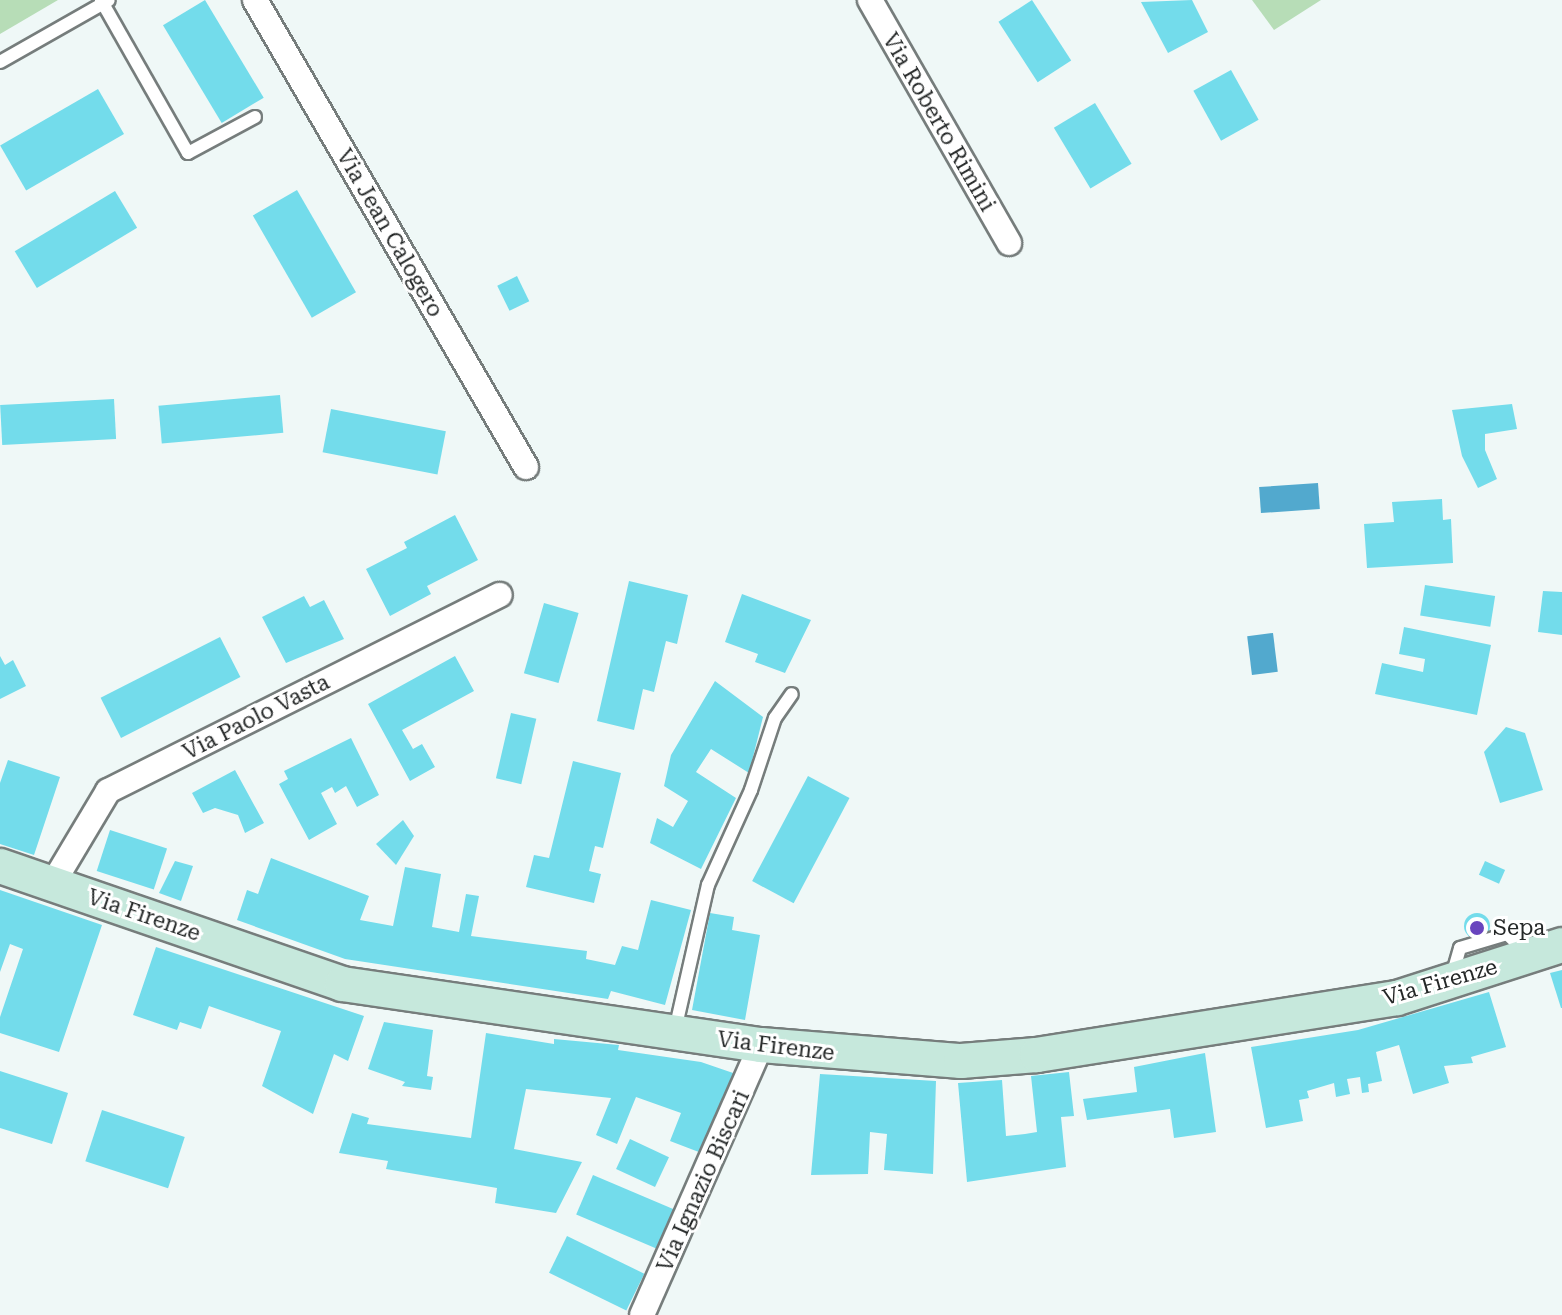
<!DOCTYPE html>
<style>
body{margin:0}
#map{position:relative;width:1562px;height:1315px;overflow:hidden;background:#eff8f7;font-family:"Roboto Serif",serif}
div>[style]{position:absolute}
.green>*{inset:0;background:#b7ddb7}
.water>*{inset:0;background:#52a9ce;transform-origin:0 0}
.building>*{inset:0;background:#73dceb;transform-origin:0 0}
.round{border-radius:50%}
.roads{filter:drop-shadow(2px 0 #767d7c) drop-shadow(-2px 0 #767d7c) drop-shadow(0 2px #767d7c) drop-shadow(0 -2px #767d7c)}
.lane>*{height:12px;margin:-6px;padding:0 6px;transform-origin:6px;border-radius:6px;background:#fff}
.street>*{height:24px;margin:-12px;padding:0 12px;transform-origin:12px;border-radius:12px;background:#fff}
.secondary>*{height:34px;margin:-17px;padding:0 17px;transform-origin:17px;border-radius:17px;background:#c6e8dc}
.dots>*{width:22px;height:22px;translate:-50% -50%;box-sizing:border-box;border:4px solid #fff;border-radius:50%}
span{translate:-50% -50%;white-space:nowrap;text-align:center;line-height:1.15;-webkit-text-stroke:6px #fff;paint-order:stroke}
.street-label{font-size:22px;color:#242727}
.poi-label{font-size:22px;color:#242727}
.left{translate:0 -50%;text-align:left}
</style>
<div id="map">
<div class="green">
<div style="clip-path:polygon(0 0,58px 0,0 34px)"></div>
<div style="clip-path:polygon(1252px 0,1321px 0,1274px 30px)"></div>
</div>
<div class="water">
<div style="left:1318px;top:483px;width:26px;height:59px;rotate:86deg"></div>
<div style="left:1273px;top:633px;width:39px;height:26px;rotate:83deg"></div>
</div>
<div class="building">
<div style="left:205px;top:0;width:114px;height:49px;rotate:59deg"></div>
<div style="left:1032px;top:0;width:72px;height:40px;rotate:57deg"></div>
<div style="clip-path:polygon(1192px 0,1208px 32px,1168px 53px,1141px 2px)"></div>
<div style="left:1231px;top:70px;width:57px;height:43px;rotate:61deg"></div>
<div style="left:98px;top:89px;width:52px;height:113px;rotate:60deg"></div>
<div style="left:1095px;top:103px;width:71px;height:48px;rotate:59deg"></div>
<div style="left:297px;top:190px;width:118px;height:51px;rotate:60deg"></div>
<div style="left:115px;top:191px;width:43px;height:117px;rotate:59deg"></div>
<div style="left:517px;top:276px;width:28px;height:22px;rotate:64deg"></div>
<div style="left:280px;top:395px;width:38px;height:122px;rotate:85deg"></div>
<div style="left:114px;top:399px;width:40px;height:114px;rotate:87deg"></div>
<div style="clip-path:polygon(1512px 404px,1517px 429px,1485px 434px,1485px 450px,1497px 479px,1478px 488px,1462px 456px,1452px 410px)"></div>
<div style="left:331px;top:409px;width:117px;height:44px;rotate:11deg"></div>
<div style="clip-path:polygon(1442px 499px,1443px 520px,1451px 519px,1453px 563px,1367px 568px,1364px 524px,1394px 522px,1392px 502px)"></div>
<div style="clip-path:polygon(455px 515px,478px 560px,427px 586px,431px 594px,390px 616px,366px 569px,407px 548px,404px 542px)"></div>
<div style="clip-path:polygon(629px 581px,688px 595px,677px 644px,666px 641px,654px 692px,643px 689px,634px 730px,597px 721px)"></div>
<div style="left:1425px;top:585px;width:71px;height:31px;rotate:9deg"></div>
<div style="clip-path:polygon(1543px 591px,1562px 592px,1562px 635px,1538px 632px)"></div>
<div style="clip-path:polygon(742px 594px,811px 620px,785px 673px,755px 662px,758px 654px,725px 642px)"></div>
<div style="clip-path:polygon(304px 596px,310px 607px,324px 600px,344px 639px,286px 663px,262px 617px)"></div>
<div style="left:544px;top:603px;width:36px;height:73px;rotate:16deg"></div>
<div style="clip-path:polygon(1404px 627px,1491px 645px,1477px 715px,1375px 694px,1382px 663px,1423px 672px,1425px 659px,1399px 654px)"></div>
<div style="left:220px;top:637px;width:45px;height:134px;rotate:63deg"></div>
<div style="clip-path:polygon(0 656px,5px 665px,13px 660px,26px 686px,0 699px)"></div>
<div style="clip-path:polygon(455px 656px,474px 691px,402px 730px,413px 749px,422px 744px,435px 767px,410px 781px,368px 704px)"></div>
<div style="clip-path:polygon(715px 681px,763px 717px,749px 773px,711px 749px,696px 772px,736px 798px,701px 869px,650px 843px,657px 818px,673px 827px,688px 801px,664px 786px,671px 755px)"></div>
<div style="left:511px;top:713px;width:26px;height:67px;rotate:13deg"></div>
<div style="clip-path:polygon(1506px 727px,1525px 733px,1543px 790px,1500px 803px,1484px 752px)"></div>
<div style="clip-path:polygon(351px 738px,379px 795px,357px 807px,346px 786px,335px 793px,332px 787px,321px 793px,337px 824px,309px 840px,279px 784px,288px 779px,284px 771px)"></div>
<div style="clip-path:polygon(8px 760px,60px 777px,34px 855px,0 844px,0 783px)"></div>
<div style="clip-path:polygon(573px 761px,621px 773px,603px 848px,595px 846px,589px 871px,601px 874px,594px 903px,526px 887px,534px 855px,549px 858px)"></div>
<div style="clip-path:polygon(235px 770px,264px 823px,245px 833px,238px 815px,215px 808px,203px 813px,192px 793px)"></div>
<div style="left:808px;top:776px;width:47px;height:119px;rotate:28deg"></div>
<div style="clip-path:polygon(403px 820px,414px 836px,396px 865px,376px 844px)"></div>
<div style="left:110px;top:830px;width:60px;height:43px;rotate:18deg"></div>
<div style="clip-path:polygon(271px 858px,369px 896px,360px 920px,393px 926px,405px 867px,441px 874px,432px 927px,459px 932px,466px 894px,479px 896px,471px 936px,587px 951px,586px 959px,615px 965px,622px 946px,638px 950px,651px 900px,691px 910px,665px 1005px,611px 991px,608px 999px,345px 959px,237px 920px,247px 890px,258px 894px)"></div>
<div style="clip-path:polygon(175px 861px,193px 866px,181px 901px,159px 893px)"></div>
<div style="left:1485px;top:861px;width:22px;height:15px;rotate:24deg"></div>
<div style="clip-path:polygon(0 890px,102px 925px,59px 1052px,0 1033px,0 1017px,23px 949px,10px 944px,0 972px)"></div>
<div class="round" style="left:1464px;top:913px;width:26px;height:26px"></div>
<div style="clip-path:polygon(710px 913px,734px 917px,732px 930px,760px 935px,745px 1020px,692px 1010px)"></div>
<div style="clip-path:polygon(156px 947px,364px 1016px,348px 1061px,334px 1054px,313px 1114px,262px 1086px,281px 1031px,209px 1006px,201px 1029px,180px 1022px,177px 1030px,133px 1015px)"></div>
<div style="clip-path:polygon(1562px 970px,1562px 1008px,1561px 1008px,1550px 973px)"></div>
<div style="clip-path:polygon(1489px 992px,1506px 1047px,1471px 1057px,1473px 1063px,1444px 1066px,1449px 1083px,1413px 1094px,1399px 1045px,1376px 1052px,1382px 1081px,1368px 1084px,1369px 1092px,1362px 1093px,1360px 1077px,1347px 1079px,1350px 1094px,1336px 1097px,1334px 1083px,1307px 1091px,1309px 1098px,1299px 1100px,1303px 1121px,1266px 1128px,1251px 1047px,1358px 1030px)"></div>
<div style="clip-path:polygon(384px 1022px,433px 1030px,427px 1076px,433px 1077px,431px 1090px,402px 1086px,405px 1082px,368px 1069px)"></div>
<div style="clip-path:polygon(486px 1033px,554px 1044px,554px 1039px,619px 1045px,618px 1050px,701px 1062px,736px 1074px,704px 1154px,670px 1141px,681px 1113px,636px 1097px,617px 1144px,596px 1135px,611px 1098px,526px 1089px,514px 1149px,582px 1162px,556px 1213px,495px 1203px,497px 1188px,386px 1169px,388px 1161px,339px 1153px,352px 1113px,369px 1118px,367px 1124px,471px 1138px)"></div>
<div style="clip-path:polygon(1205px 1053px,1216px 1132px,1174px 1138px,1170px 1109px,1087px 1120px,1083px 1099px,1137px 1092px,1134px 1067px)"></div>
<div style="clip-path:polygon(0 1071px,68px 1093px,52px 1144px,0 1128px)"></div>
<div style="clip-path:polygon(1069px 1072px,1074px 1116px,1061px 1117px,1066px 1167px,967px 1182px,958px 1083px,1002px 1080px,1006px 1136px,1025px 1134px,1037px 1132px,1031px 1076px)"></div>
<div style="clip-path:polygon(820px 1074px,936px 1081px,933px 1174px,884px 1170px,887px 1134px,870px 1132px,868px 1174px,811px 1175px)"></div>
<div style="left:102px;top:1110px;width:87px;height:54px;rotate:18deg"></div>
<div style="left:630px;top:1139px;width:43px;height:33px;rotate:25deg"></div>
<div style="left:593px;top:1175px;width:96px;height:43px;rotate:23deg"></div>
<div style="left:567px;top:1236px;width:86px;height:41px;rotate:26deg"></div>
</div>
<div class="roads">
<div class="lane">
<div style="left:101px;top:0;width:176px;rotate:60.4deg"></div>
<div style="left:188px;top:153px;width:76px;rotate:-28.2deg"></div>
<div style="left:0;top:62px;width:125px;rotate:-29.6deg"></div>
<div style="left:1452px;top:976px;width:29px;rotate:-74deg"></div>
<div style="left:1460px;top:948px;width:49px;rotate:-16.6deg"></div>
<div style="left:1507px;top:934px;width:28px;rotate:44deg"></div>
<div style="left:675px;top:1030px;width:149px;rotate:-77.2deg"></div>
<div style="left:708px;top:885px;width:104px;rotate:-65.6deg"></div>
<div style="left:751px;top:790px;width:76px;rotate:-71.6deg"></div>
<div style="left:775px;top:718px;width:29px;rotate:-55deg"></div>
</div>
<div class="street">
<div style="left:255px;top:0;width:540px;rotate:59.87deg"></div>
<div style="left:870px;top:0;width:280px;rotate:60.2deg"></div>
<div style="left:53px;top:883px;width:107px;rotate:-59.1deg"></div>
<div style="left:108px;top:791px;width:438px;rotate:-26.6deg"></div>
<div style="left:642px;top:1315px;width:295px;rotate:-66.2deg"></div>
</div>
<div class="secondary">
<div style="left:0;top:866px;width:362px;rotate:19deg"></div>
<div style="left:342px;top:984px;width:423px;rotate:8.3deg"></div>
<div style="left:761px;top:1045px;width:201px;rotate:4.6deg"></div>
<div style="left:961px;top:1061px;width:76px;rotate:-4.5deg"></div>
<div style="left:1037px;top:1055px;width:364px;rotate:-9deg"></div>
<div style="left:1397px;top:998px;width:173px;rotate:-17.8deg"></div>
</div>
</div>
<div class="dots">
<div style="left:1477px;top:928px;background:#6945be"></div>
</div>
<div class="street-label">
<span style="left:939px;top:122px;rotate:60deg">Via Roberto Rimini</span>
<span style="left:390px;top:233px;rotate:60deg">Via Jean Calogero</span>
<span style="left:256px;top:717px;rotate:-27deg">Via Paolo Vasta</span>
<span style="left:144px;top:915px;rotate:19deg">Via Firenze</span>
<span style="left:1440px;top:982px;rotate:-16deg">Via Firenze</span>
<span style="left:776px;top:1046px;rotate:7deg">Via Firenze</span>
<span style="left:703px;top:1181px;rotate:-66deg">Via Ignazio Biscari</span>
</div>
<div class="poi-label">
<span class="left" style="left:1493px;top:928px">Sepa</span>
</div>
</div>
